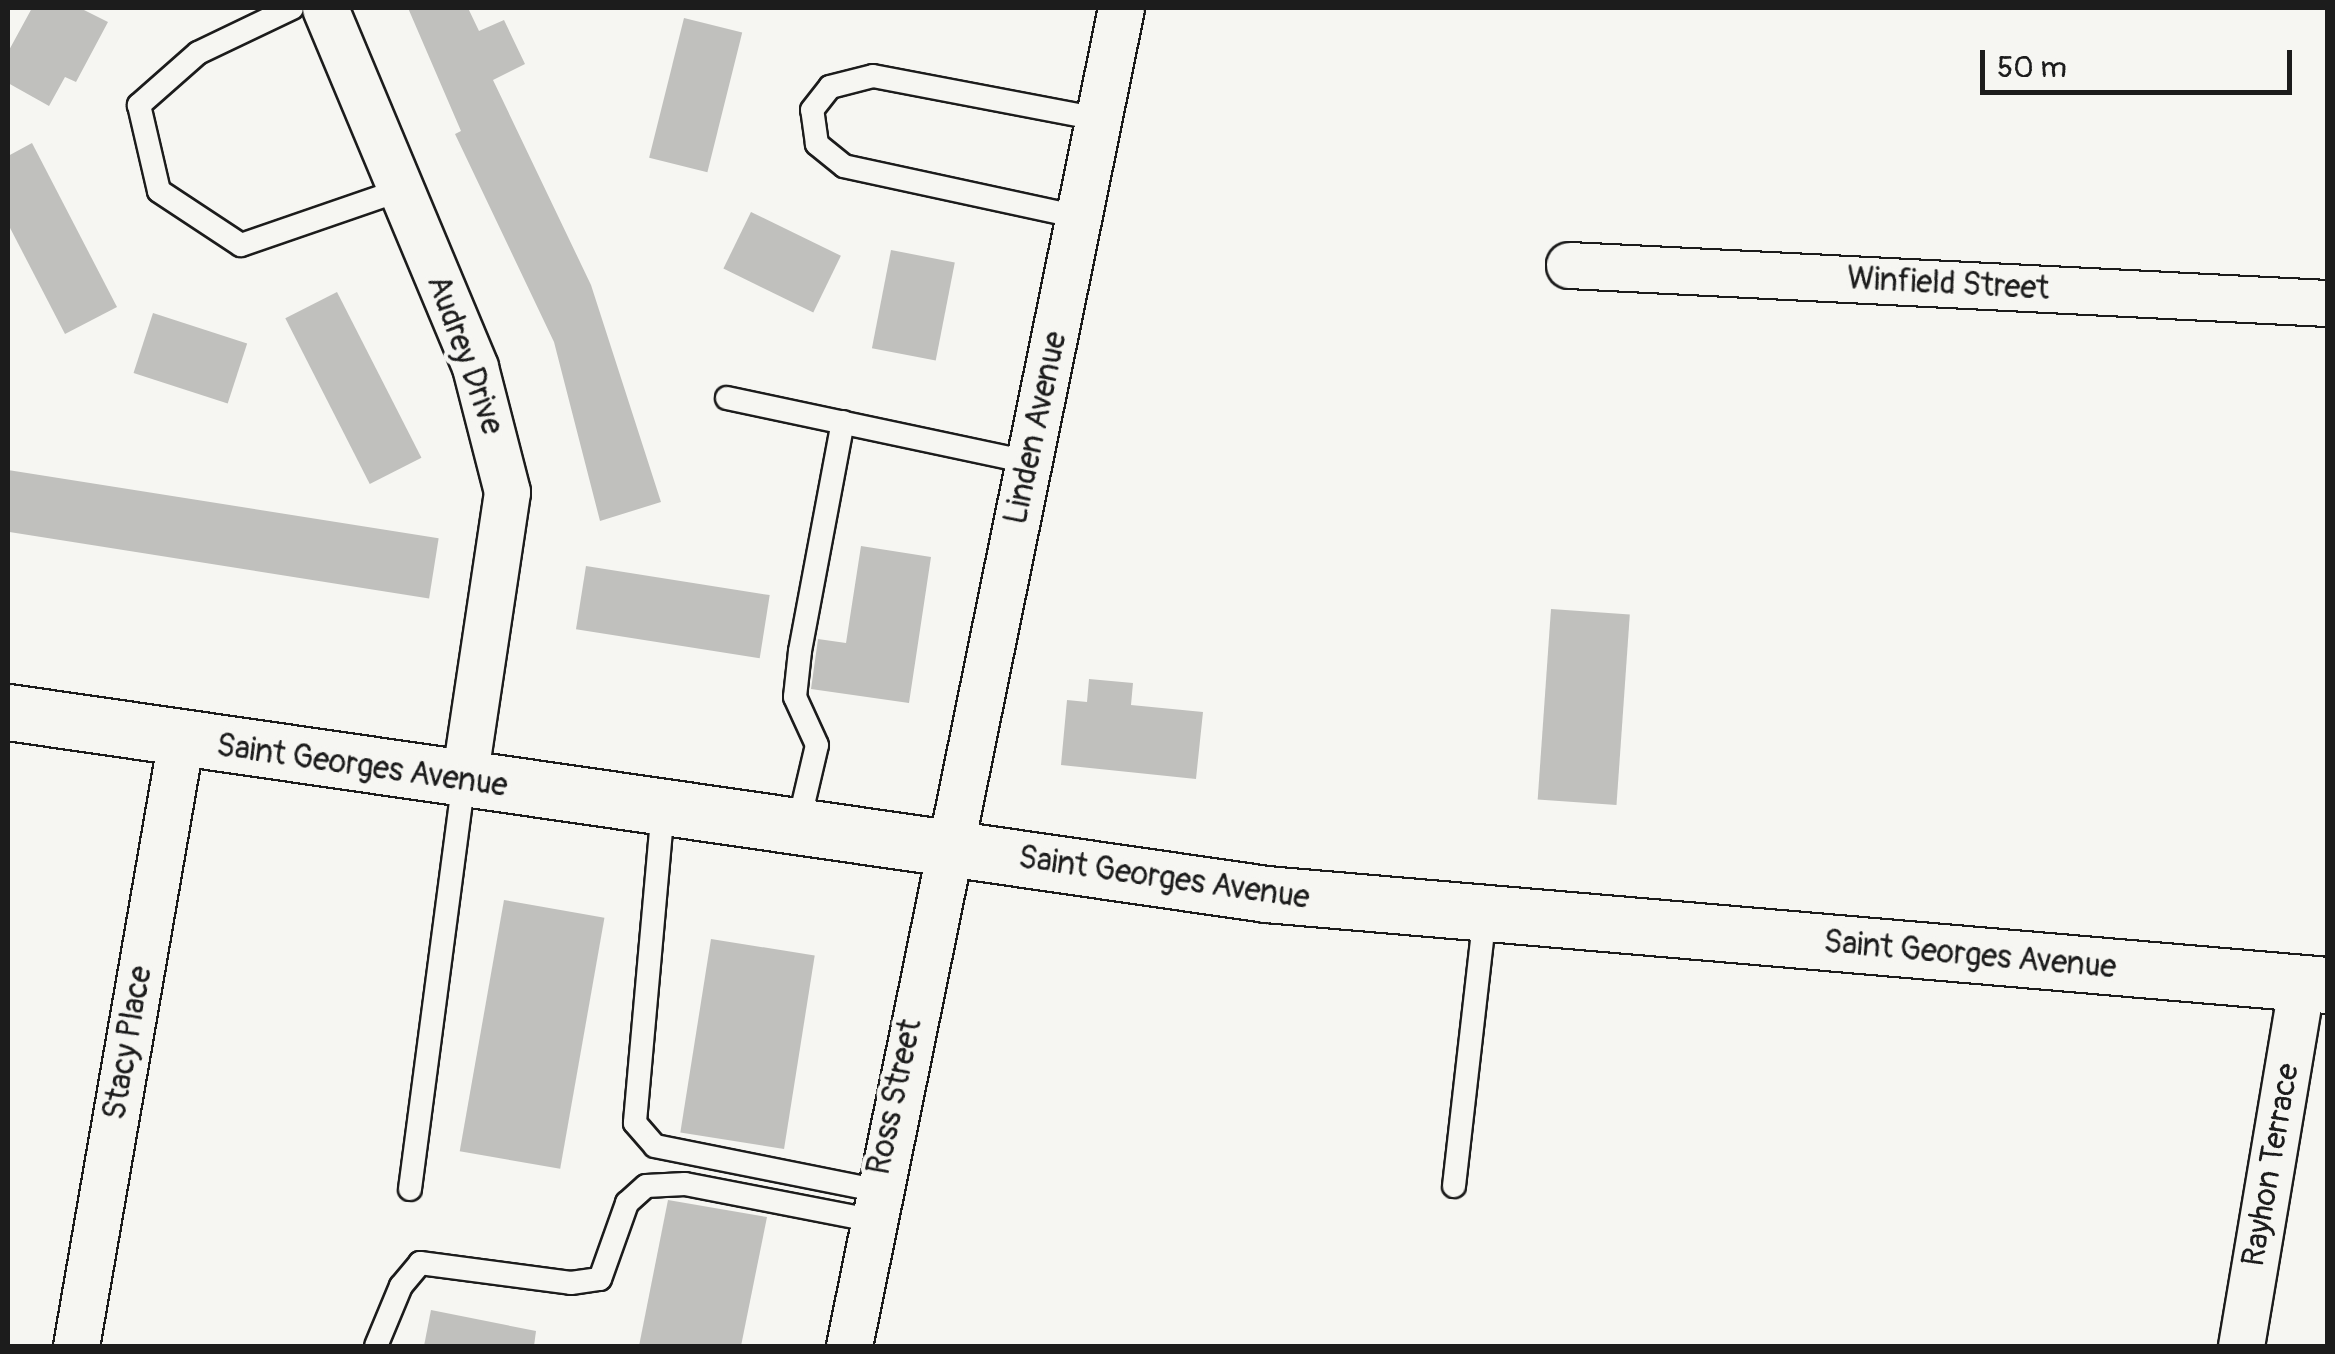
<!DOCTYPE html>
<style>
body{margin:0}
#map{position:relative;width:2335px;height:1354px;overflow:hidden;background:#f6f6f2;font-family:Pangolin,sans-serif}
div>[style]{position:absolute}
.building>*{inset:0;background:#c0c0bd;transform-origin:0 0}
.roads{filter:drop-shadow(2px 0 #1c1c1c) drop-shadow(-2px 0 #1c1c1c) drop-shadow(0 2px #1c1c1c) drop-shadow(0 -2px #1c1c1c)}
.service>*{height:22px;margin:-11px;padding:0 11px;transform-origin:11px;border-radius:11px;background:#f6f6f2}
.minor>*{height:45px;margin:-22.5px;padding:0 22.5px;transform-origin:22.5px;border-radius:22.5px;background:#f6f6f2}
.secondary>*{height:55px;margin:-27.5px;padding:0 27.5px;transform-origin:27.5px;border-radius:27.5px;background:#f6f6f2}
span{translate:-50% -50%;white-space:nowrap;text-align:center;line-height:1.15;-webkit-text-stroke:9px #f6f6f2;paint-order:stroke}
.street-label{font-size:32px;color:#1c1c1c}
.frame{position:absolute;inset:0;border:10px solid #1c1c1c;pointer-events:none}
.scale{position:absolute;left:1980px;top:50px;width:312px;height:45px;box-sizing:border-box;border:5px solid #1c1c1c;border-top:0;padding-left:12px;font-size:30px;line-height:35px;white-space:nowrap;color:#1c1c1c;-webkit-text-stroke:8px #f6f6f2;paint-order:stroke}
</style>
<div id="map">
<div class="building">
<div style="clip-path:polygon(32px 8px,80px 8px,108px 22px,76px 82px,65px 77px,49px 106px,8px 83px,8px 52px)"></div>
<div style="clip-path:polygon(408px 8px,468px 8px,479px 31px,504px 20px,525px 64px,493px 80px,591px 285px,661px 502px,600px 521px,554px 342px,455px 134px,461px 131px)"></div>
<div style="left:684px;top:18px;width:60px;height:144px;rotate:14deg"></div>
<div style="clip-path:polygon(32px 143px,117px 307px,65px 334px,8px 224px,8px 156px)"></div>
<div style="left:751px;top:212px;width:100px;height:63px;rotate:26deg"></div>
<div style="left:891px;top:250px;width:65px;height:100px;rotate:11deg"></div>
<div style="left:337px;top:292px;width:186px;height:58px;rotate:63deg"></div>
<div style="left:153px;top:313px;width:99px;height:63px;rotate:18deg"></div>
<div style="left:8px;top:470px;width:436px;height:61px;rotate:9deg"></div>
<div style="clip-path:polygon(861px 546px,931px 557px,909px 703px,811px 689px,818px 639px,846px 643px)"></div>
<div style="left:586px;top:566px;width:186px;height:64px;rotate:9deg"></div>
<div style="left:1551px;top:609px;width:79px;height:191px;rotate:4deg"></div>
<div style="clip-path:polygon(1089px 679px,1133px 683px,1131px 705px,1203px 712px,1196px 779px,1061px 765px,1067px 700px,1087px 702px)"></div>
<div style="left:504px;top:900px;width:102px;height:255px;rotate:10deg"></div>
<div style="left:711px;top:939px;width:105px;height:196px;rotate:9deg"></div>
<div style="clip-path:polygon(668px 1200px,767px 1217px,741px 1346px,639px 1346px)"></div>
<div style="clip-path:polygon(431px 1310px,536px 1331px,534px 1346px,424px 1346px)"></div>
</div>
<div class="roads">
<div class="service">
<div style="left:292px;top:8px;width:104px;rotate:154.4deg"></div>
<div style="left:198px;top:53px;width:79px;rotate:138.6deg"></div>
<div style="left:139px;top:105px;width:88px;rotate:76.9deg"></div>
<div style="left:159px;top:191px;width:98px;rotate:33.4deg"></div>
<div style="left:241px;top:245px;width:169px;rotate:-19deg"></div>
<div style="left:1079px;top:217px;width:240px;rotate:-167.8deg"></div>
<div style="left:844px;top:166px;width:35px;rotate:-141deg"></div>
<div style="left:817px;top:144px;width:34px;rotate:-98deg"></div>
<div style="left:812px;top:110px;width:29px;rotate:-52deg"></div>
<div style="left:830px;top:87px;width:44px;rotate:-14.3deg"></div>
<div style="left:873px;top:76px;width:229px;rotate:10.8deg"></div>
<div style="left:727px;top:398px;width:309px;rotate:12deg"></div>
<div style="left:663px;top:808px;width:316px;rotate:95.1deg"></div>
<div style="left:635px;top:1123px;width:30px;rotate:49deg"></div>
<div style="left:655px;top:1146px;width:225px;rotate:11.3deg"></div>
<div style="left:798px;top:826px;width:83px;rotate:-76.8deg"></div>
<div style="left:817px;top:745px;width:53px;rotate:-114.6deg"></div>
<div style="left:795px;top:697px;width:46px;rotate:-83.8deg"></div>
<div style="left:800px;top:651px;width:233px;rotate:-79.4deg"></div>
<div style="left:1454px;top:1186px;width:275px;rotate:-83.5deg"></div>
<div style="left:410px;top:1189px;width:412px;rotate:-82.5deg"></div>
<div style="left:376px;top:1346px;width:65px;rotate:-67.4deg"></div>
<div style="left:401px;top:1286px;width:30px;rotate:-50deg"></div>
<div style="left:420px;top:1263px;width:152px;rotate:7.5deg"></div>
<div style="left:571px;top:1283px;width:29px;rotate:-8deg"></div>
<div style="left:600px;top:1279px;width:81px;rotate:-70.4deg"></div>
<div style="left:627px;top:1203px;width:25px;rotate:-42deg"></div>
<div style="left:646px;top:1186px;width:39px;rotate:-3deg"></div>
<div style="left:685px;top:1184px;width:188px;rotate:11deg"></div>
</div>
<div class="minor">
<div style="left:325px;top:8px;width:389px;rotate:67.3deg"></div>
<div style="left:475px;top:367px;width:129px;rotate:75.6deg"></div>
<div style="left:507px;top:492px;width:292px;rotate:98.5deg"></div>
<div style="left:1569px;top:265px;width:760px;rotate:2.87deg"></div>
<div style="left:76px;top:1346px;width:616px;rotate:-80.19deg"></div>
<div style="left:849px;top:1346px;width:1365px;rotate:-78.51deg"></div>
<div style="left:2241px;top:1346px;width:368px;rotate:-80.5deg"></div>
</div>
<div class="secondary">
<div style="left:8px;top:712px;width:1271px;rotate:8.23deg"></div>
<div style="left:1266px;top:894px;width:1066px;rotate:4.9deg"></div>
</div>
</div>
<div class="street-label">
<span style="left:1948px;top:284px;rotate:3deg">Winfield Street</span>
<span style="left:465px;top:355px;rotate:70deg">Audrey Drive</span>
<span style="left:1036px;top:428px;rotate:-78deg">Linden Avenue</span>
<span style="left:362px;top:766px;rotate:8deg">Saint Georges Avenue</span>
<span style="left:1164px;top:878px;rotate:8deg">Saint Georges Avenue</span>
<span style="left:1970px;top:955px;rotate:5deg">Saint Georges Avenue</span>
<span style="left:128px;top:1043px;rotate:-80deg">Stacy Place</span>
<span style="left:895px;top:1097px;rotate:-78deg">Ross Street</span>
<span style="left:2271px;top:1165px;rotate:-80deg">Rayhon Terrace</span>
</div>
<div class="frame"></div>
<div class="scale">50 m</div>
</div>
